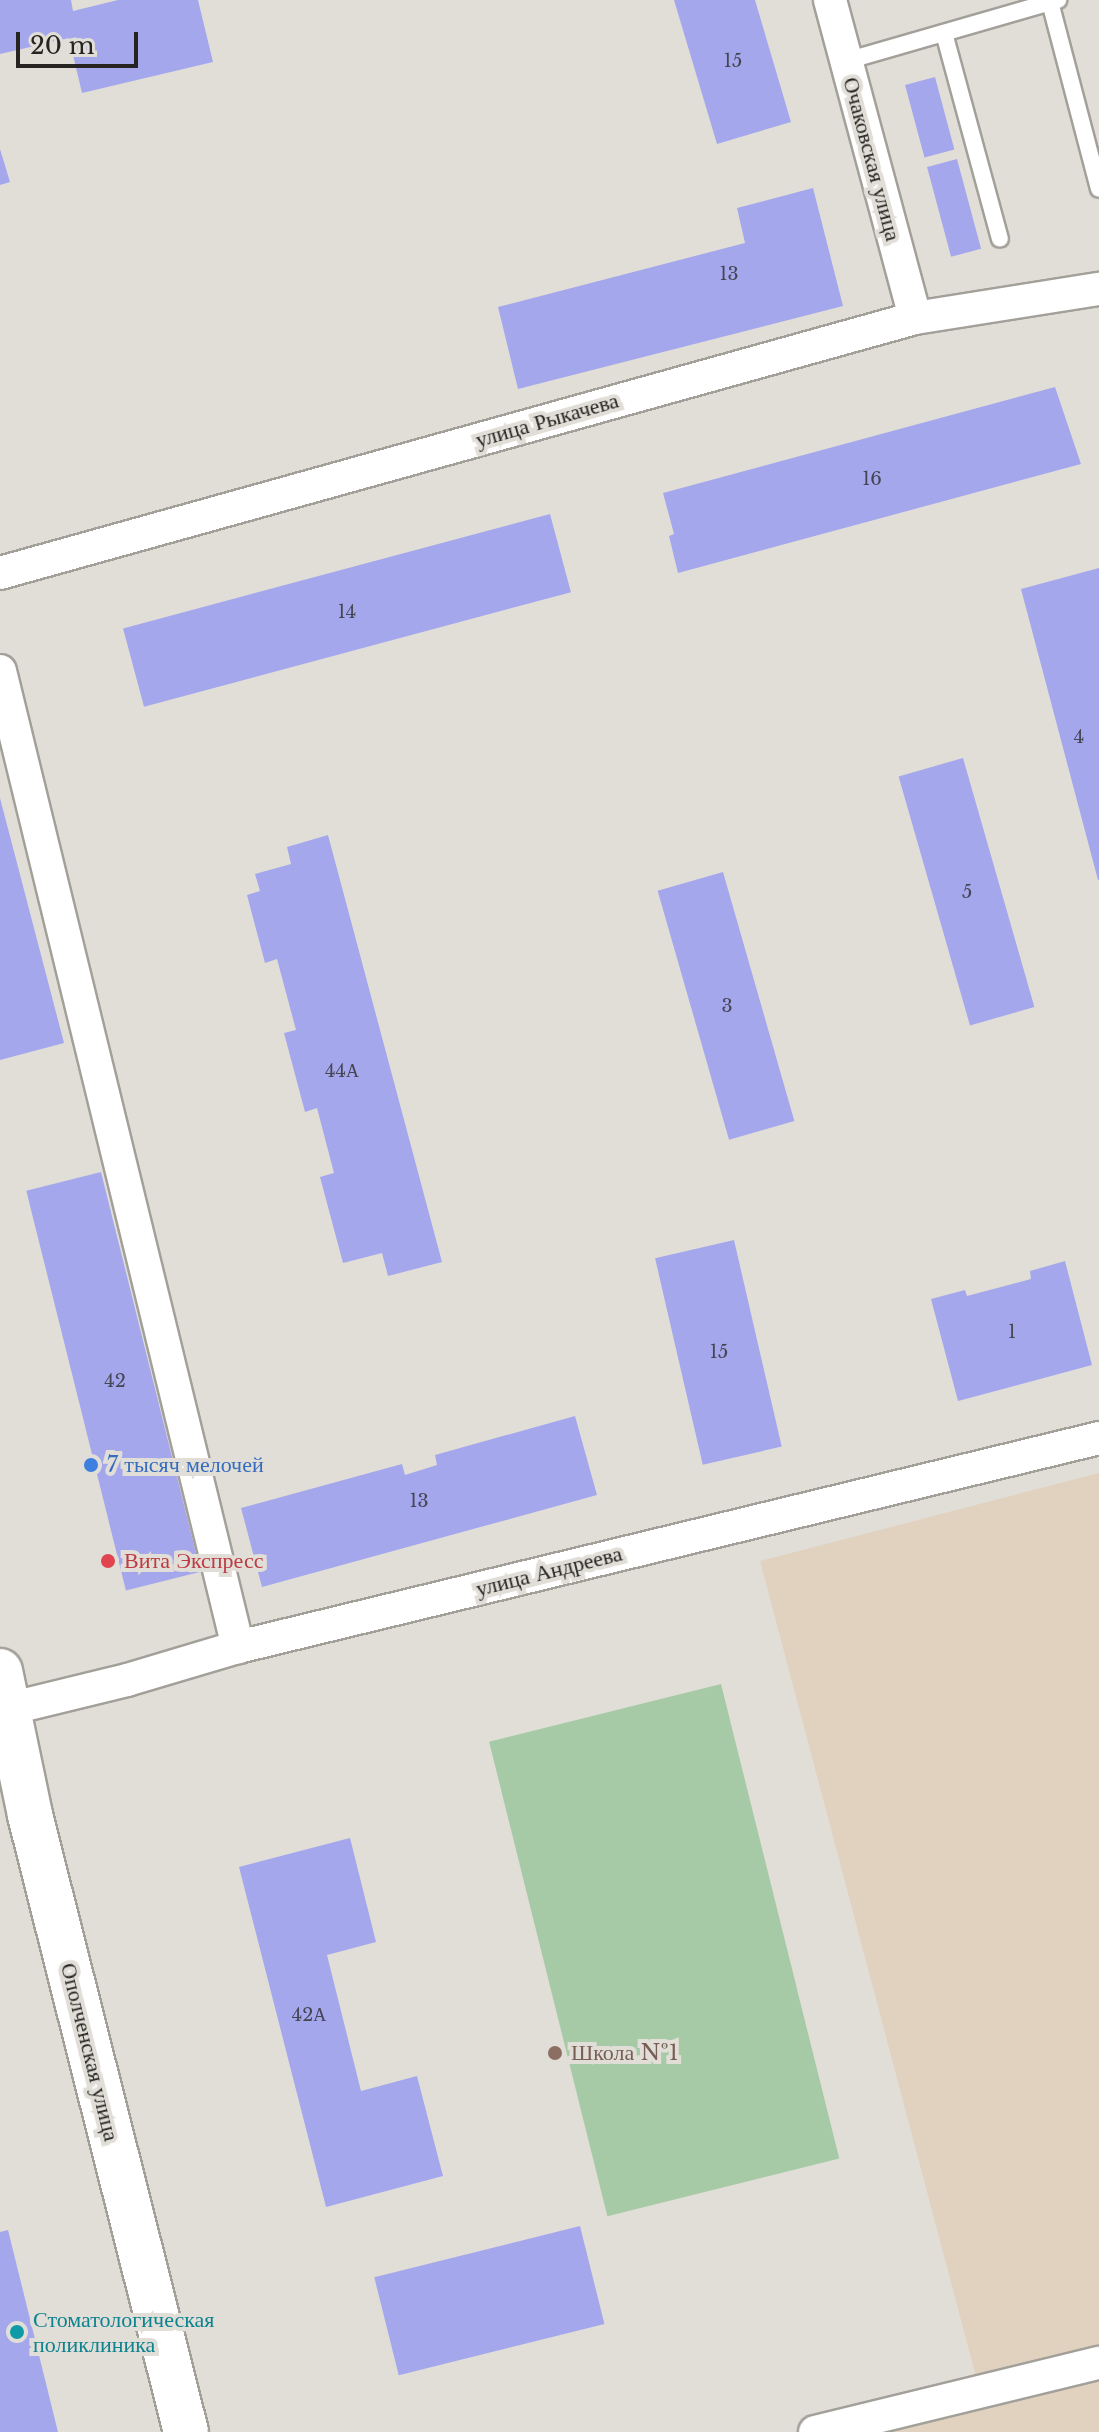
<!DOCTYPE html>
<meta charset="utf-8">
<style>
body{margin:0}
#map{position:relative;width:1099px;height:2432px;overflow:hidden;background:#e1ded8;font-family:"Libre Baskerville",serif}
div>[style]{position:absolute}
.medical>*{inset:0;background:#e1d2c0}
.green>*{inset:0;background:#a7caa6;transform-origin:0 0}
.building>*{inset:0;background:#a4a7ec;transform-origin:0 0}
.roads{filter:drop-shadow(2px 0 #a3a09a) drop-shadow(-2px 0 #a3a09a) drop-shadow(0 2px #a3a09a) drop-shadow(0 -2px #a3a09a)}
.service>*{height:16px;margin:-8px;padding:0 8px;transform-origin:8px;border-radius:8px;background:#fff}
.minor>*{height:32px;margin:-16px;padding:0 16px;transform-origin:16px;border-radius:16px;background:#fff}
.trunk>*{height:44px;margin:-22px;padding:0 22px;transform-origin:22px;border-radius:22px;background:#fff}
.dots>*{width:22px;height:22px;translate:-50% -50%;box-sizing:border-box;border:4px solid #e1ded8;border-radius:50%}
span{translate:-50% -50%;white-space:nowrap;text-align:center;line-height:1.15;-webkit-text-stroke:8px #e1ded8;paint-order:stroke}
.number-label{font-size:18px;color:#454554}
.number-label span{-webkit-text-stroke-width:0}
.street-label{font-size:22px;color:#252421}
.shop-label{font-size:22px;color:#366cbe}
.left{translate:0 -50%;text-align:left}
.health-label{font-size:22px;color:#be3a42}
.education-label{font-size:22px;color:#785e54}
.culture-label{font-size:22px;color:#0d838f}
.scale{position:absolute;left:16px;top:32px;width:122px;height:36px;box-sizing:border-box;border:4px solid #252421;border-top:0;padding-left:10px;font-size:24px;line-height:28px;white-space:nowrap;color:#252421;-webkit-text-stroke:6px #e1ded8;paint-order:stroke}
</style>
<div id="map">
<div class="medical">
<div style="clip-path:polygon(1099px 1473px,1099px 2432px,840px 2432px,980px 2392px,760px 1561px)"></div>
</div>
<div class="green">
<div style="left:721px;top:1684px;width:489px;height:239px;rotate:76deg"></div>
</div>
<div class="building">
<div style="clip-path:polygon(0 0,71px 0,73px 11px,118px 0,198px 0,213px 62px,82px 93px,69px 38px,0 54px)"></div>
<div style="clip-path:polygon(674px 0,755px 0,791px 122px,717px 144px)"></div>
<div style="left:935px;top:77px;width:75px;height:31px;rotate:75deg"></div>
<div style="clip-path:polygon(0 149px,10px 182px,0 185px)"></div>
<div style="left:957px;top:159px;width:93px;height:31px;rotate:75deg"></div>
<div style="clip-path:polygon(813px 188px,843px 306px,518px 389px,498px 307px,745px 243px,737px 208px)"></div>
<div style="clip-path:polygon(1055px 387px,1081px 464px,678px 573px,669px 536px,674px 534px,663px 493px)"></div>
<div style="left:550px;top:514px;width:81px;height:442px;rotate:75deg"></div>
<div style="clip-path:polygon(1099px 568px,1099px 880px,1098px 880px,1021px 589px)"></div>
<div style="left:963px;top:758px;width:259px;height:67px;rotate:74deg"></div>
<div style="clip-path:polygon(0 798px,64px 1043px,0 1060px)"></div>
<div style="clip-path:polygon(328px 835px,442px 1262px,388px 1276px,382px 1253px,343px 1263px,320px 1177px,334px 1173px,317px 1108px,305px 1112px,284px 1033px,296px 1030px,277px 959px,265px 963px,247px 895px,260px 891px,255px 874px,291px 864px,287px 847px)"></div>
<div style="left:723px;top:872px;width:259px;height:68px;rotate:74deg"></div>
<div style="left:101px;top:1172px;width:412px;height:77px;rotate:76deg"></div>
<div style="left:734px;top:1240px;width:212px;height:81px;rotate:77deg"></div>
<div style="clip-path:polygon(1065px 1261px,1092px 1365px,958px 1401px,931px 1299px,965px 1290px,967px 1296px,1031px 1279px,1030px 1271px)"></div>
<div style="clip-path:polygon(575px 1416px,597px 1495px,262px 1587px,241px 1508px,402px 1464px,405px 1475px,437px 1465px,435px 1455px)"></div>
<div style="clip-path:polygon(350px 1838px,376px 1942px,327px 1955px,361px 2091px,417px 2076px,443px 2176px,326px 2207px,239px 1867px)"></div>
<div style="left:580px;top:2226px;width:101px;height:212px;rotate:76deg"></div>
<div style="clip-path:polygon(8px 2230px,58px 2432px,0 2432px,0 2232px)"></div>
</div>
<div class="roads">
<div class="service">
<div style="left:1050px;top:2px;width:193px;rotate:75.3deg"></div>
<div style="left:944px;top:33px;width:213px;rotate:74.8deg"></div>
<div style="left:846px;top:61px;width:221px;rotate:-16.1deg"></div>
</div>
<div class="minor">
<div style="left:830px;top:0;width:329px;rotate:75deg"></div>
<div style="left:0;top:573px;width:950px;rotate:-15.57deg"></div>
<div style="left:915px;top:318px;width:186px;rotate:-9deg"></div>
<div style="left:0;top:671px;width:1005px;rotate:76.3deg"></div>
<div style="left:0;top:1711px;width:131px;rotate:-13.7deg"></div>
<div style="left:127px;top:1680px;width:116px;rotate:-16.6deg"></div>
<div style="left:238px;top:1647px;width:886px;rotate:-13.64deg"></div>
<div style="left:815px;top:2432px;width:292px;rotate:-13.7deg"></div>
</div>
<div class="trunk">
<div style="left:0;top:1671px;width:147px;rotate:78.2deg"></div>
<div style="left:30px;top:1815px;width:636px;rotate:75.81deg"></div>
</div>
</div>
<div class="dots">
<div style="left:91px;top:1465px;background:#3f7fe0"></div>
<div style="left:108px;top:1561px;background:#e0444e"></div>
<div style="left:555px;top:2053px;background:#8d6e63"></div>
<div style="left:17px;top:2332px;background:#0f9aa8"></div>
</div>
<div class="number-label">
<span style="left:733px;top:61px">15</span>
<span style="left:729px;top:274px">13</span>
<span style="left:872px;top:479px">16</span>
<span style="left:347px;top:612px">14</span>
<span style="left:1079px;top:737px">4</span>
<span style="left:967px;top:892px">5</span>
<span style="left:727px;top:1006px">3</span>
<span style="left:342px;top:1071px">44А</span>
<span style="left:1012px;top:1332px">1</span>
<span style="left:719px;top:1352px">15</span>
<span style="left:115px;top:1381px">42</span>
<span style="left:419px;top:1501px">13</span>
<span style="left:309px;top:2015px">42А</span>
</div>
<div class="street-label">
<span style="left:872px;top:159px;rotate:75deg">Очаковская улица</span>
<span style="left:547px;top:420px;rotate:-16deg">улица Рыкачева</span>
<span style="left:549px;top:1571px;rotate:-14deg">улица Андреева</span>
<span style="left:90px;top:2052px;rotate:76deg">Ополченская улица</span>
</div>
<div class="shop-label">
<span class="left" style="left:107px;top:1465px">7 тысяч мелочей</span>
</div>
<div class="health-label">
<span class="left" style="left:124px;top:1561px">Вита Экспресс</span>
</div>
<div class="education-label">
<span class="left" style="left:571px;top:2053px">Школа №1</span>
</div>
<div class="culture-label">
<span class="left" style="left:33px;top:2332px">Стоматологическая<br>поликлиника</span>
</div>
<div class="scale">20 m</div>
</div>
